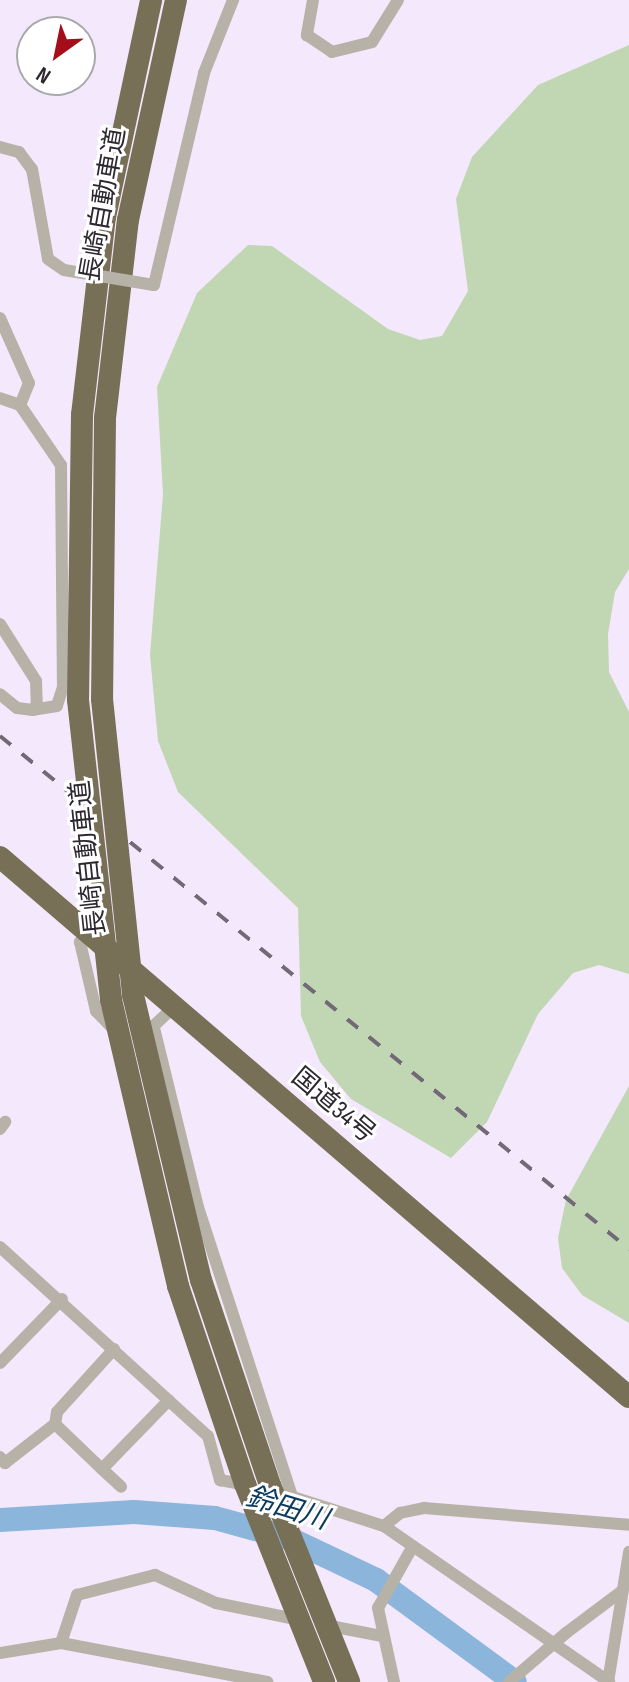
<!DOCTYPE html>
<meta charset="utf-8">
<style>
body{margin:0}
#map{position:relative;width:629px;height:1682px;overflow:hidden;background:#f4e8fc;font-family:"Sofia Sans Condensed","Noto Sans JP",sans-serif}
div>[style]{position:absolute}
.green>*{inset:0;background:#c1d6b3}
.river>*{height:24px;margin:-12px;padding:0 12px;transform-origin:12px;border-radius:12px;background:#8bb5db}
.street>*{height:12px;margin:-6px;padding:0 6px;transform-origin:6px;border-radius:6px;background:#b6b2a7}
.highway>*{height:22px;margin:-11px;padding:0 11px;transform-origin:11px;border-radius:11px;background:#786f57}
.rail>*{height:4px;margin-top:-2px;transform-origin:0;background:repeating-linear-gradient(90deg,#716976 0 14px,transparent 0 28px)}
.street-bridge>*{height:12px;margin:-6px;padding:0 6px;transform-origin:6px;border-radius:6px;background:#b6b2a7}
.highway-bridge>*{height:22px;margin:-11px;padding:0 11px;transform-origin:11px;border-radius:11px;background:#786f57}
span{translate:-50% -50%;white-space:nowrap;text-align:center;line-height:1.15;-webkit-text-stroke:6px #fff;paint-order:stroke}
.street-label{font-size:26px;color:#2d2730}
.water-label{font-size:28px;color:#0b3c60;font-style:italic}
.north{position:absolute;left:16px;top:16px;width:80px;height:80px;box-sizing:border-box;background:#fff;border:2px solid #aba9ac;border-radius:50%;rotate:213deg;font-size:22px;font-weight:700;line-height:32px;text-align:center;color:#2d2730}
.north::after{content:'';display:block;margin:auto;width:28px;height:36px;background:#a50d1a;clip-path:polygon(50% 0,100% 100%,50% 72%,0 100%)}
</style>
<div id="map">
<div class="green">
<div style="clip-path:polygon(629px 45px,629px 569px,615px 592px,608px 634px,609px 672px,629px 712px,629px 974px,599px 965px,573px 973px,538px 1014px,487px 1122px,451px 1158px,351px 1099px,320px 1062px,301px 1016px,298px 908px,178px 792px,158px 741px,150px 655px,163px 494px,157px 387px,197px 293px,248px 245px,272px 246px,388px 329px,420px 340px,442px 336px,468px 291px,456px 199px,472px 157px,538px 85px)"></div>
<div style="clip-path:polygon(629px 1086px,629px 1323px,582px 1295px,562px 1268px,558px 1238px,566px 1200px)"></div>
</div>
<div class="river">
<div style="left:0;top:1520px;width:134px;rotate:-3.4deg"></div>
<div style="left:134px;top:1512px;width:81px;rotate:4.2deg"></div>
<div style="left:215px;top:1518px;width:76px;rotate:15.3deg"></div>
<div style="left:288px;top:1538px;width:98px;rotate:25.5deg"></div>
<div style="left:376px;top:1580px;width:172px;rotate:36.3deg"></div>
</div>
<div class="street">
<div style="left:313px;top:0;width:36px;rotate:100deg"></div>
<div style="left:307px;top:35px;width:30px;rotate:34deg"></div>
<div style="left:332px;top:52px;width:41px;rotate:-14deg"></div>
<div style="left:372px;top:42px;width:49px;rotate:-58.2deg"></div>
<div style="left:0;top:147px;width:20px;rotate:15deg"></div>
<div style="left:19px;top:152px;width:21px;rotate:53deg"></div>
<div style="left:32px;top:169px;width:91px;rotate:79.9deg"></div>
<div style="left:48px;top:259px;width:19px;rotate:35deg"></div>
<div style="left:154px;top:285px;width:218px;rotate:-76.7deg"></div>
<div style="left:204px;top:73px;width:79px;rotate:-68.3deg"></div>
<div style="left:0;top:318px;width:71px;rotate:66deg"></div>
<div style="left:29px;top:383px;width:24px;rotate:112deg"></div>
<div style="left:20px;top:405px;width:21px;rotate:-161deg"></div>
<div style="left:20px;top:405px;width:73px;rotate:55.7deg"></div>
<div style="left:61px;top:465px;width:222px;rotate:89.5deg"></div>
<div style="left:63px;top:687px;width:20px;rotate:108deg"></div>
<div style="left:57px;top:706px;width:24px;rotate:171deg"></div>
<div style="left:0;top:624px;width:67px;rotate:57.7deg"></div>
<div style="left:36px;top:681px;width:23px;rotate:88deg"></div>
<div style="left:37px;top:704px;width:7px;rotate:124deg"></div>
<div style="left:33px;top:710px;width:16px;rotate:-173deg"></div>
<div style="left:17px;top:708px;width:22px;rotate:-141deg"></div>
<div style="left:88px;top:931px;width:14px;rotate:126deg"></div>
<div style="left:80px;top:942px;width:71px;rotate:76.9deg"></div>
<div style="left:96px;top:1011px;width:32px;rotate:46deg"></div>
<div style="left:154px;top:1028px;width:184px;rotate:76.2deg"></div>
<div style="left:198px;top:1207px;width:302px;rotate:72deg"></div>
<div style="left:147px;top:1032px;width:37px;rotate:-43deg"></div>
<div style="left:0;top:1129px;width:9px;rotate:-54deg"></div>
<div style="left:0;top:1247px;width:281px;rotate:42.3deg"></div>
<div style="left:208px;top:1436px;width:46px;rotate:74.7deg"></div>
<div style="left:220px;top:1480px;width:26px;rotate:11deg"></div>
<div style="left:114px;top:1349px;width:85px;rotate:132.1deg"></div>
<div style="left:57px;top:1412px;width:12px;rotate:99deg"></div>
<div style="left:55px;top:1424px;width:65px;rotate:43.8deg"></div>
<div style="left:102px;top:1469px;width:96px;rotate:-45.8deg"></div>
<div style="left:0;top:1363px;width:89px;rotate:-45.9deg"></div>
<div style="left:0;top:1457px;width:8px;rotate:50deg"></div>
<div style="left:5px;top:1463px;width:63px;rotate:-38deg"></div>
<div style="left:102px;top:1469px;width:26px;rotate:43deg"></div>
<div style="left:271px;top:1490px;width:119px;rotate:17.7deg"></div>
<div style="left:384px;top:1526px;width:274px;rotate:34.7deg"></div>
<div style="left:384px;top:1526px;width:21px;rotate:-39deg"></div>
<div style="left:400px;top:1513px;width:25px;rotate:-12deg"></div>
<div style="left:424px;top:1508px;width:206px;rotate:4.7deg"></div>
<div style="left:325px;top:1625px;width:57px;rotate:11.1deg"></div>
<div style="left:566px;top:1633px;width:70px;rotate:-36.9deg"></div>
<div style="left:61px;top:1643px;width:51px;rotate:-71.6deg"></div>
<div style="left:77px;top:1595px;width:81px;rotate:-14.4deg"></div>
<div style="left:155px;top:1575px;width:67px;rotate:24.7deg"></div>
<div style="left:216px;top:1603px;width:86px;rotate:11.4deg"></div>
<div style="left:0;top:1653px;width:62px;rotate:-9.3deg"></div>
<div style="left:61px;top:1643px;width:210px;rotate:10.7deg"></div>
<div style="left:394px;top:1682px;width:76px;rotate:-102.2deg"></div>
<div style="left:378px;top:1608px;width:71px;rotate:-60.6deg"></div>
<div style="left:608px;top:1682px;width:132px;rotate:-80.8deg"></div>
</div>
<div class="highway">
<div style="left:82px;top:415px;width:199px;rotate:-83.4deg"></div>
<div style="left:105px;top:217px;width:222px;rotate:-78deg"></div>
<div style="left:105px;top:418px;width:199px;rotate:-83.4deg"></div>
<div style="left:128px;top:220px;width:225px;rotate:-77.7deg"></div>
<div style="left:0;top:857px;width:829px;rotate:40.65deg"></div>
</div>
<div class="rail">
<div style="left:0;top:736px;width:812px;rotate:39.2deg"></div>
</div>
<div class="street-bridge">
<div style="left:64px;top:270px;width:91px;rotate:9.5deg"></div>
<div style="left:509px;top:1682px;width:75px;rotate:-40.7deg"></div>
</div>
<div class="highway-bridge">
<div style="left:82px;top:415px;width:285px;rotate:90.8deg"></div>
<div style="left:78px;top:700px;width:302px;rotate:83.7deg"></div>
<div style="left:111px;top:1000px;width:294px;rotate:76.8deg"></div>
<div style="left:178px;top:1286px;width:209px;rotate:71.3deg"></div>
<div style="left:245px;top:1484px;width:213px;rotate:68.2deg"></div>
<div style="left:105px;top:418px;width:281px;rotate:90.6deg"></div>
<div style="left:102px;top:699px;width:298px;rotate:84deg"></div>
<div style="left:133px;top:995px;width:293px;rotate:76.6deg"></div>
<div style="left:201px;top:1280px;width:216px;rotate:71.4deg"></div>
<div style="left:270px;top:1485px;width:212px;rotate:68.1deg"></div>
</div>
<div class="street-label">
<span style="left:104px;top:205px;rotate:-80deg">長崎自動車道</span>
<span style="left:89px;top:858px;rotate:-96deg">長崎自動車道</span>
<span style="left:333px;top:1106px;rotate:40deg">国道34号</span>
</div>
<div class="water-label">
<span style="left:287px;top:1509px;rotate:17deg">鈴田川</span>
</div>
<div class="north">N</div>
</div>
